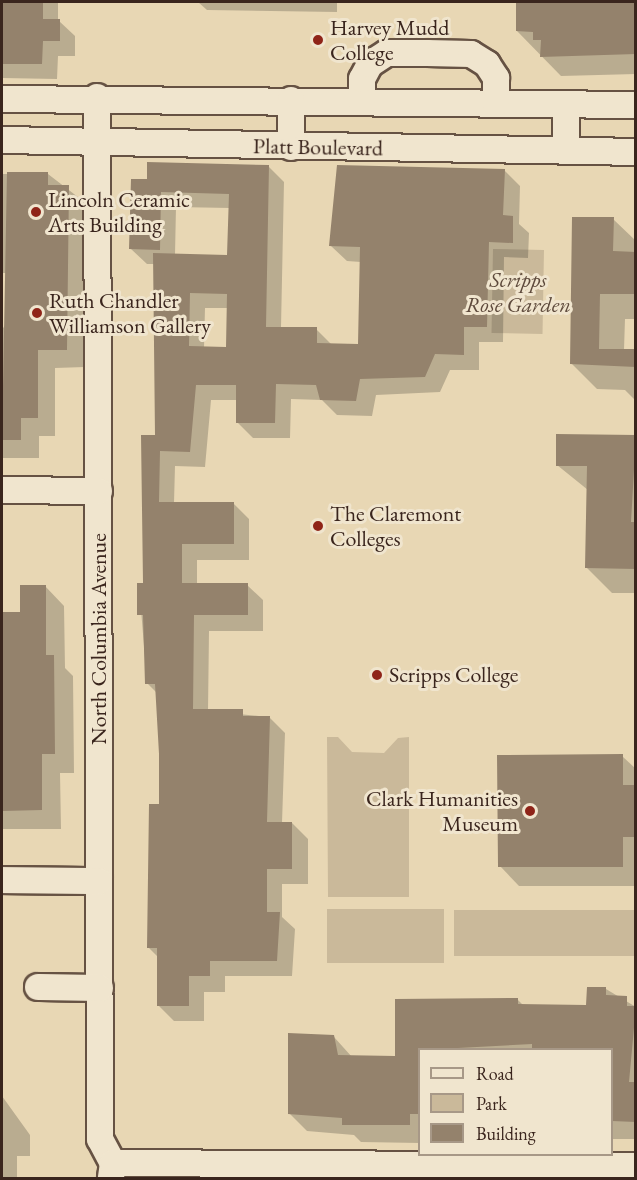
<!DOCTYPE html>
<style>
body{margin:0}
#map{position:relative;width:637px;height:1180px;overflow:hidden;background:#e8d7b4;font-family:"EB Garamond",serif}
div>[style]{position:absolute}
.green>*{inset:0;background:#cab99a;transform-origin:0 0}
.shadow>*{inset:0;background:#0003}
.building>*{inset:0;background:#94826c}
.roads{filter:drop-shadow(2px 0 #665243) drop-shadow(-2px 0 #665243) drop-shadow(0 2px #665243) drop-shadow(0 -2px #665243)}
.minor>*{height:26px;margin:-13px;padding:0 13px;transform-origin:13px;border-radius:13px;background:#f0e5ce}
.dots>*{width:16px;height:16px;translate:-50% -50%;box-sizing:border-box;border:3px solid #f0e5ce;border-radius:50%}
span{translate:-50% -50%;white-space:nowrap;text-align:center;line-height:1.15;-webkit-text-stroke:6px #f0e5ce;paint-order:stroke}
.poi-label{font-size:22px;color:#3a251d}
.left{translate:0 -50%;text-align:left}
.right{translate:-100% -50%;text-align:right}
.street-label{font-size:22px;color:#3a251d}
.park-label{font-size:22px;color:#5e4a3c;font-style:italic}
.frame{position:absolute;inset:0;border:3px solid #3a251d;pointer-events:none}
.legend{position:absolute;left:418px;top:1048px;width:195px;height:108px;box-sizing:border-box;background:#f0e5ce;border:2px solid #a79887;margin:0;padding:8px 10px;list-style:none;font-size:18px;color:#3a251d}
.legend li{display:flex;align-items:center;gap:12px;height:30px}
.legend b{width:30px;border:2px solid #a79887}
</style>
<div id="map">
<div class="green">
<div style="left:493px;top:249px;width:51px;height:84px;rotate:1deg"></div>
<div style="clip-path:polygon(327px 737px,338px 737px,352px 752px,384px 753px,398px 738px,409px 737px,409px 897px,328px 897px)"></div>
<div style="left:444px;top:909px;width:54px;height:117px;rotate:90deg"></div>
<div style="left:454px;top:910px;width:181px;height:46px"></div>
</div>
<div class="shadow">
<div style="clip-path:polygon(2px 2px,58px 2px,58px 20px,75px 36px,75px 56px,58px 56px,57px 79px,2px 78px)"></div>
<div style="clip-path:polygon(198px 2px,337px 2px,337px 12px,207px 10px)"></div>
<div style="clip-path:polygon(519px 2px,636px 2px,636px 74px,561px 76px,517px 31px)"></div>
<div style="clip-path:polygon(evenodd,268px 166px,284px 182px,281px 328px,316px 329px,332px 345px,360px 346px,361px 262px,347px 261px,331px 246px,504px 170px,520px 186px,519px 224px,529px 233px,528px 258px,504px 257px,503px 342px,479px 342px,479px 370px,450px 370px,440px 392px,376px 395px,372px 416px,337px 415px,322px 400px,291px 399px,290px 438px,253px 438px,237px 422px,237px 400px,211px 400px,205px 467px,175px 466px,174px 503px,233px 503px,249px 519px,249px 560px,197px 560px,197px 585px,247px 585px,263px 600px,263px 631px,209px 631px,208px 711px,269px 717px,285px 733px,282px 823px,292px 823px,308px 839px,308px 884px,282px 884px,282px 917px,295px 929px,292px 976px,225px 976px,225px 992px,204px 992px,204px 1021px,174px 1021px,158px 1005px,158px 957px,149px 948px,161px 805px,158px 694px,147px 683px,139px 585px,145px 585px,156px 436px,155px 264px,147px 264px,131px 249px,148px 180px,268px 166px,176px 207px,230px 208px,229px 256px,175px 255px,176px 207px,268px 166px,205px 308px,228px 308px,227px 348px,204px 348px,205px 308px)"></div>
<div style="clip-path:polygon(2px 174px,48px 174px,87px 204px,85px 367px,55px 368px,55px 436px,39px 436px,39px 458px,2px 458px,2px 330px,9px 318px,9px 273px,2px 273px)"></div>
<div style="clip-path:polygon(613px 219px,636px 241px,636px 319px,625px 319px,624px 350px,636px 350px,636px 401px,625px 390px,597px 389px,571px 363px)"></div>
<div style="clip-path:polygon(636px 437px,636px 593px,612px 593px,586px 567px,588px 490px,557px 465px)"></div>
<div style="clip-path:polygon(45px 586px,64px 606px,65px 668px,73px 676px,74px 773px,60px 773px,61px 829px,2px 829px,2px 614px,21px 614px)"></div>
<div style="clip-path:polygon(622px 756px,636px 769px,636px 886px,519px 886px,500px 866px)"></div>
<div style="clip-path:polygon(606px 989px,636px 1007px,636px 1139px,612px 1139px,612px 1050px,420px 1050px,420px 1143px,361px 1142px,354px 1135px,307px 1131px,289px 1113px,334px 1037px,352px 1057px,397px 1057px,517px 999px,523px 1005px,588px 1006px)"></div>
<div style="clip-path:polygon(2px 1096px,30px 1135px,30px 1156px,17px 1156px,17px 1178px,2px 1178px)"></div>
</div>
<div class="building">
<div style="clip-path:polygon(2px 2px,43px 2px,43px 19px,60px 19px,60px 41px,43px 41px,42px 64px,2px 64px)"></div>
<div style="clip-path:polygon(516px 2px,636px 2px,636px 54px,540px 57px,541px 40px,533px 40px,533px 32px,516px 31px)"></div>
<div style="clip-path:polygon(evenodd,147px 162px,269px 165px,266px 327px,317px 327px,317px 343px,358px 344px,360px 247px,329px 246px,337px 165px,505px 169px,503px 215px,513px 216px,513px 243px,489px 242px,487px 327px,464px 327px,464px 355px,435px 354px,425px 377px,360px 379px,356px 401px,320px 400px,316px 385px,276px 384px,275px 423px,236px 423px,236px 385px,196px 385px,190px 452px,160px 451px,159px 502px,234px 502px,234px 544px,182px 544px,182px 583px,248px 583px,248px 615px,194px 615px,193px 709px,243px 709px,243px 716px,270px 716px,267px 822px,292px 822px,292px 869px,267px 869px,267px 912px,280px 912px,277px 961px,210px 961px,210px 976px,189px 976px,189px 1006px,157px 1006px,157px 948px,147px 948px,149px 804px,159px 804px,159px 754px,155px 684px,145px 684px,143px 615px,137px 615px,137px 583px,143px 583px,141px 435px,155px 435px,153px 253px,227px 255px,229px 194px,161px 192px,160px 250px,129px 249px,131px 179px,147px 179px,147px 162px,190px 293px,227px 294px,226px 347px,189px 346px,190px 293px)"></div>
<div style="clip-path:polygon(7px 172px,48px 172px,48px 185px,69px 185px,67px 350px,38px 350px,38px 418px,21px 418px,21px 440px,2px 440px)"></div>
<div style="clip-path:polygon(572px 217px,614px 217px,613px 251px,636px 252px,636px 294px,600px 294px,599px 349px,636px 349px,636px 367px,570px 364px)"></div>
<div style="clip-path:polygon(556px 434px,636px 435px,631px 522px,636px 522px,636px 569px,585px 568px,587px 466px,556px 466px)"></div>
<div style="clip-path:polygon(20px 585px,46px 585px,46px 655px,54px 655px,55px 754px,42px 754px,42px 810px,2px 811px,2px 612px,20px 612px)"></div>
<div style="clip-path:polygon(623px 754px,623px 785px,636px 785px,636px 837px,623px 837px,623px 867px,498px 867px,497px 755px)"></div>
<div style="clip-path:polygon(587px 987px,606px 987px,606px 995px,627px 996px,627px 1006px,636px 1006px,629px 1082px,636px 1082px,636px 1122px,612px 1121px,612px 1050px,532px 1050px,532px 1044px,420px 1050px,420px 1114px,410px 1114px,410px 1125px,342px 1125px,342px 1118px,288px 1114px,288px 1033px,334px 1035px,338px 1055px,395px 1056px,395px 999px,518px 998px,518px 1004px,586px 1005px)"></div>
</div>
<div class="roads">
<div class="minor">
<div style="left:97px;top:97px;width:1042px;rotate:89.84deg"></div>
<div style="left:100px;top:1139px;width:27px;rotate:62deg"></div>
<div style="left:113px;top:1163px;width:15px;rotate:98deg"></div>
<div style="left:2px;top:99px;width:634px;rotate:0.54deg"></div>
<div style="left:291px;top:100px;width:47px;rotate:90deg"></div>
<div style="left:362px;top:102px;width:23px;rotate:-90deg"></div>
<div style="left:362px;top:79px;width:17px;rotate:-62deg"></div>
<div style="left:370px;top:64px;width:20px;rotate:-33deg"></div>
<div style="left:387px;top:53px;width:40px"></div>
<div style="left:427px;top:53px;width:44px;rotate:1.3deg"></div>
<div style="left:471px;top:54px;width:19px;rotate:32deg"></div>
<div style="left:487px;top:64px;width:17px;rotate:57deg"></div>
<div style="left:496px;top:78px;width:25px;rotate:90deg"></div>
<div style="left:2px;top:140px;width:634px;rotate:1.08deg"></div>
<div style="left:566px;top:151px;width:47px;rotate:-90deg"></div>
<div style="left:2px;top:490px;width:97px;rotate:0.6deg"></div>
<div style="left:2px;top:880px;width:97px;rotate:0.6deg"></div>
<div style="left:38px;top:987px;width:62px;rotate:0.9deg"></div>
<div style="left:113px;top:1163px;width:523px;rotate:0.33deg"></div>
</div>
</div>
<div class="dots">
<div style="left:318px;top:40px;background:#8f2418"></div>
<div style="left:36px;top:212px;background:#8f2418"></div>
<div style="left:37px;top:313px;background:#8f2418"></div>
<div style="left:318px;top:526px;background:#8f2418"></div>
<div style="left:377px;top:675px;background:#8f2418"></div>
<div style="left:530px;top:811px;background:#8f2418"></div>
</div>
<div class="poi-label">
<span class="left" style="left:330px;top:40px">Harvey Mudd<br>College</span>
<span class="left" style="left:48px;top:212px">Lincoln Ceramic<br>Arts Building</span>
<span class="left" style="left:49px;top:313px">Ruth Chandler<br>Williamson Gallery</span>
<span class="left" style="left:330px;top:526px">The Claremont<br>Colleges</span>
<span class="left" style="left:389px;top:675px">Scripps College</span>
<span class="right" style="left:518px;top:811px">Clark Humanities<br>Museum</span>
</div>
<div class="street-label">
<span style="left:318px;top:147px;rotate:1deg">Platt Boulevard</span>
<span style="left:99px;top:639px;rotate:-90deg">North Columbia Avenue</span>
</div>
<div class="park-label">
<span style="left:518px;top:292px">Scripps<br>Rose Garden</span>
</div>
<div class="frame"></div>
<ul class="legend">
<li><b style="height:8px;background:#f0e5ce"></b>Road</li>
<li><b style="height:16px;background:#cab99a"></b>Park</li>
<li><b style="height:16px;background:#94826c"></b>Building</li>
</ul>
</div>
